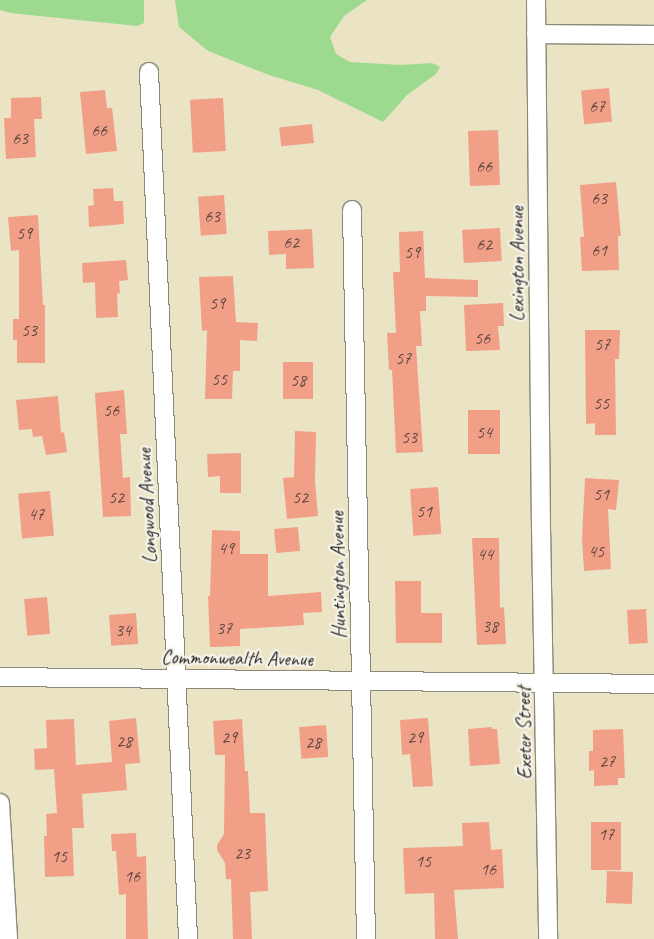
<!DOCTYPE html>
<style>
body{margin:0}
#map{position:relative;width:654px;height:939px;overflow:hidden;background:#eae4c5;font-family:Caveat,sans-serif}
div>[style]{position:absolute}
.green>*{inset:0;background:#9dda8f}
.building>*{inset:0;background:#f29f88;transform-origin:0 0}
.roads{filter:drop-shadow(1px 0 #8a8878) drop-shadow(-1px 0 #8a8878) drop-shadow(0 1px #8a8878) drop-shadow(0 -1px #8a8878)}
.minor>*{height:18px;margin:-9px;padding:0 9px;transform-origin:9px;border-radius:9px;background:#fff}
span{translate:-50% -50%;white-space:nowrap;text-align:center;line-height:1.15;-webkit-text-stroke:4.5px #f7f3e8;paint-order:stroke}
.number-label{font-size:18px;color:#5d4842}
.number-label span{-webkit-text-stroke-width:0}
.street-label{font-size:20px;color:#2b2b2b}
</style>
<div id="map">
<div class="green">
<div style="clip-path:polygon(0 0,144px 0,144px 23px,137px 26px,10px 13px,0 10px)"></div>
<div style="clip-path:polygon(175px 0,367px 0,344px 16px,330px 37px,336px 54px,350px 62px,401px 65px,432px 63px,440px 67px,436px 74px,407px 95px,383px 122px,318px 90px,269px 75px,208px 51px,179px 27px)"></div>
</div>
<div class="building">
<div style="left:609px;top:88px;width:34px;height:28px;rotate:85deg"></div>
<div style="clip-path:polygon(105px 90px,107px 108px,112px 108px,117px 151px,86px 154px,80px 92px)"></div>
<div style="clip-path:polygon(41px 97px,42px 119px,34px 119px,36px 157px,6px 159px,4px 118px,11px 118px,11px 98px)"></div>
<div style="left:223px;top:98px;width:53px;height:33px;rotate:87deg"></div>
<div style="left:312px;top:124px;width:19px;height:33px;rotate:84deg"></div>
<div style="left:498px;top:130px;width:55px;height:30px;rotate:88deg"></div>
<div style="clip-path:polygon(616px 182px,621px 236px,618px 236px,619px 270px,582px 271px,580px 237px,584px 237px,580px 185px)"></div>
<div style="clip-path:polygon(113px 188px,114px 201px,123px 201px,124px 224px,89px 227px,88px 206px,94px 205px,93px 189px)"></div>
<div style="left:224px;top:195px;width:39px;height:26px;rotate:86deg"></div>
<div style="clip-path:polygon(38px 215px,43px 305px,45px 305px,45px 363px,17px 363px,17px 340px,13px 340px,13px 319px,19px 319px,19px 250px,11px 251px,8px 217px)"></div>
<div style="left:500px;top:228px;width:33px;height:38px;rotate:87deg"></div>
<div style="clip-path:polygon(312px 229px,314px 268px,286px 269px,286px 254px,269px 255px,268px 231px)"></div>
<div style="clip-path:polygon(423px 231px,425px 278px,478px 280px,478px 297px,426px 296px,426px 311px,420px 311px,422px 346px,416px 346px,423px 452px,396px 453px,392px 370px,389px 370px,387px 333px,396px 333px,393px 272px,400px 272px,399px 232px)"></div>
<div style="clip-path:polygon(126px 260px,128px 280px,119px 281px,120px 293px,117px 294px,118px 317px,96px 318px,95px 282px,83px 283px,82px 263px)"></div>
<div style="clip-path:polygon(233px 276px,236px 322px,258px 323px,257px 341px,240px 340px,240px 371px,233px 371px,232px 399px,205px 399px,207px 330px,202px 331px,199px 277px)"></div>
<div style="clip-path:polygon(503px 303px,504px 326px,498px 326px,500px 350px,466px 351px,464px 305px)"></div>
<div style="clip-path:polygon(585px 330px,620px 330px,619px 359px,615px 359px,616px 435px,595px 435px,595px 423px,586px 424px)"></div>
<div style="left:283px;top:362px;width:30px;height:37px"></div>
<div style="clip-path:polygon(124px 390px,127px 434px,120px 434px,123px 478px,130px 477px,131px 516px,103px 517px,95px 393px)"></div>
<div style="clip-path:polygon(58px 396px,61px 433px,64px 432px,67px 452px,46px 455px,42px 436px,33px 437px,32px 429px,19px 430px,16px 400px)"></div>
<div style="left:468px;top:410px;width:32px;height:44px"></div>
<div style="clip-path:polygon(295px 431px,316px 432px,315px 481px,318px 516px,287px 519px,283px 478px,294px 477px)"></div>
<div style="clip-path:polygon(241px 453px,241px 493px,220px 493px,220px 476px,208px 477px,207px 454px)"></div>
<div style="clip-path:polygon(585px 478px,619px 480px,616px 510px,608px 509px,611px 569px,584px 571px,582px 538px)"></div>
<div style="left:438px;top:487px;width:47px;height:28px;rotate:86deg"></div>
<div style="left:50px;top:491px;width:45px;height:32px;rotate:85deg"></div>
<div style="left:298px;top:527px;width:24px;height:24px;rotate:85deg"></div>
<div style="clip-path:polygon(212px 530px,240px 531px,240px 554px,268px 554px,268px 596px,321px 592px,322px 612px,303px 613px,304px 625px,240px 629px,240px 646px,210px 647px,208px 596px,210px 596px)"></div>
<div style="clip-path:polygon(472px 538px,499px 538px,500px 608px,504px 607px,506px 644px,477px 645px)"></div>
<div style="clip-path:polygon(395px 581px,421px 581px,421px 613px,442px 613px,442px 643px,396px 643px)"></div>
<div style="left:47px;top:597px;width:37px;height:23px;rotate:85deg"></div>
<div style="left:646px;top:609px;width:34px;height:19px;rotate:87deg"></div>
<div style="left:136px;top:613px;width:31px;height:27px;rotate:86deg"></div>
<div style="clip-path:polygon(136px 718px,140px 763px,125px 764px,127px 790px,82px 794px,84px 828px,72px 828px,74px 876px,45px 877px,44px 836px,47px 836px,46px 814px,57px 813px,54px 769px,35px 770px,34px 749px,47px 748px,46px 720px,74px 719px,76px 765px,112px 762px,109px 721px)"></div>
<div style="clip-path:polygon(428px 718px,433px 786px,413px 787px,410px 754px,402px 755px,400px 720px)"></div>
<div style="clip-path:polygon(242px 719px,245px 771px,248px 771px,250px 813px,265px 813px,268px 891px,250px 892px,252px 939px,233px 939px,231px 879px,226px 879px,225px 863px,217px 850px,217px 845px,224px 834px,225px 755px,215px 755px,213px 721px)"></div>
<div style="left:326px;top:725px;width:32px;height:27px;rotate:86deg"></div>
<div style="clip-path:polygon(492px 727px,492px 729px,497px 729px,500px 764px,470px 766px,468px 729px)"></div>
<div style="clip-path:polygon(623px 729px,625px 778px,618px 778px,618px 785px,594px 786px,594px 770px,589px 771px,589px 751px,593px 751px,593px 730px)"></div>
<div style="clip-path:polygon(489px 822px,491px 850px,502px 849px,504px 888px,454px 890px,458px 939px,435px 939px,434px 893px,405px 894px,403px 848px,463px 846px,462px 823px)"></div>
<div style="left:591px;top:822px;width:30px;height:48px"></div>
<div style="clip-path:polygon(136px 833px,137px 857px,146px 856px,148px 939px,126px 939px,126px 894px,119px 895px,116px 851px,112px 851px,111px 834px)"></div>
<div style="left:607px;top:871px;width:26px;height:32px;rotate:2deg"></div>
</div>
<div class="roads">
<div class="minor">
<div style="left:536px;top:0;width:527px;rotate:89.46deg"></div>
<div style="left:541px;top:527px;width:412px;rotate:89deg"></div>
<div style="left:536px;top:34px;width:118px;rotate:0.5deg"></div>
<div style="left:149px;top:72px;width:868px;rotate:87.42deg"></div>
<div style="left:352px;top:210px;width:729px;rotate:88.9deg"></div>
<div style="left:0;top:677px;width:654px;rotate:0.61deg"></div>
<div style="left:0;top:803px;width:136px;rotate:86.6deg"></div>
</div>
</div>
<div class="number-label">
<span style="left:597px;top:106px">67</span>
<span style="left:99px;top:130px">66</span>
<span style="left:20px;top:138px">63</span>
<span style="left:484px;top:166px">66</span>
<span style="left:599px;top:198px">63</span>
<span style="left:212px;top:216px">63</span>
<span style="left:24px;top:233px">59</span>
<span style="left:291px;top:242px">62</span>
<span style="left:484px;top:244px">62</span>
<span style="left:599px;top:250px">61</span>
<span style="left:412px;top:252px">59</span>
<span style="left:217px;top:303px">59</span>
<span style="left:29px;top:330px">53</span>
<span style="left:482px;top:338px">56</span>
<span style="left:602px;top:344px">57</span>
<span style="left:403px;top:358px">57</span>
<span style="left:219px;top:379px">55</span>
<span style="left:298px;top:380px">58</span>
<span style="left:601px;top:403px">55</span>
<span style="left:111px;top:410px">56</span>
<span style="left:484px;top:432px">54</span>
<span style="left:409px;top:437px">53</span>
<span style="left:601px;top:494px">51</span>
<span style="left:116px;top:497px">52</span>
<span style="left:300px;top:497px">52</span>
<span style="left:424px;top:511px">51</span>
<span style="left:36px;top:514px">47</span>
<span style="left:226px;top:548px">49</span>
<span style="left:596px;top:551px">45</span>
<span style="left:485px;top:554px">44</span>
<span style="left:490px;top:626px">38</span>
<span style="left:224px;top:628px">37</span>
<span style="left:123px;top:630px">34</span>
<span style="left:229px;top:737px">29</span>
<span style="left:415px;top:737px">29</span>
<span style="left:124px;top:741px">28</span>
<span style="left:313px;top:742px">28</span>
<span style="left:607px;top:761px">27</span>
<span style="left:606px;top:834px">17</span>
<span style="left:242px;top:853px">23</span>
<span style="left:59px;top:856px">15</span>
<span style="left:423px;top:861px">15</span>
<span style="left:488px;top:869px">16</span>
<span style="left:132px;top:876px">16</span>
</div>
<div class="street-label">
<span style="left:517px;top:264px;rotate:-90deg">Lexington Avenue</span>
<span style="left:147px;top:506px;rotate:-93deg">Longwood Avenue</span>
<span style="left:338px;top:575px;rotate:-91deg">Huntington Avenue</span>
<span style="left:237px;top:658px;rotate:1deg">Commonwealth Avenue</span>
<span style="left:524px;top:733px;rotate:-91deg">Exeter Street</span>
</div>
</div>
